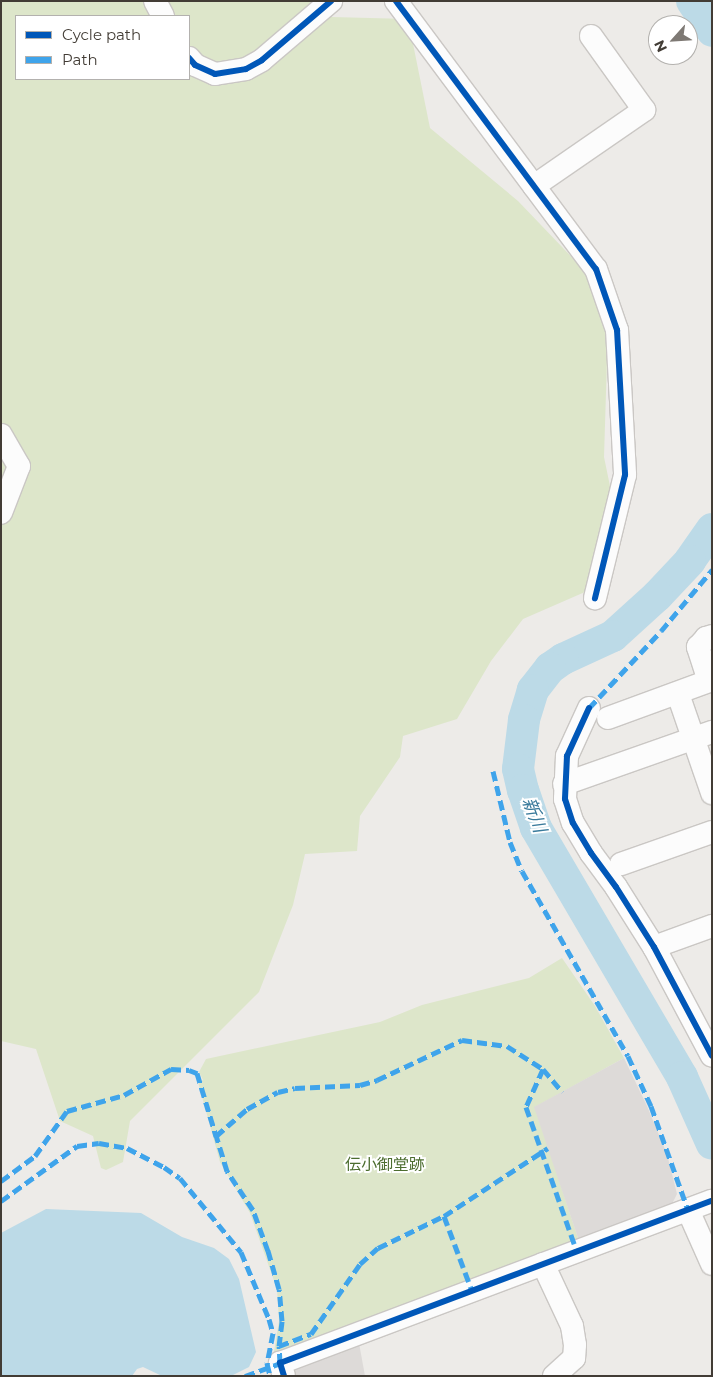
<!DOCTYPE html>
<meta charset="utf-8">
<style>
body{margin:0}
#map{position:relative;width:713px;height:1377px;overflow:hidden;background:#edebe8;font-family:Montserrat,"Noto Sans JP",sans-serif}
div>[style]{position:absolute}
.green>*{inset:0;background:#dde6ca}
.parking>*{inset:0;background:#dddad8}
.water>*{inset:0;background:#bcdae7}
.river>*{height:32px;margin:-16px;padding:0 16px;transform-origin:16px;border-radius:16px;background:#bcdae7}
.roads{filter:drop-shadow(1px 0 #cac7c4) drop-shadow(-1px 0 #cac7c4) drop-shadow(0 1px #cac7c4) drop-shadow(0 -1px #cac7c4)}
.minor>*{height:22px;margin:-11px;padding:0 11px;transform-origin:11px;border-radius:11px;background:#fcfcfc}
.quiet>*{height:5px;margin-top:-2.5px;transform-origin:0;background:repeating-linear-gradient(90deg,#3fa4eb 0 10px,transparent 0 15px)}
.cycleway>*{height:6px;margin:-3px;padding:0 3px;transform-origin:3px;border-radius:3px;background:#0057b8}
span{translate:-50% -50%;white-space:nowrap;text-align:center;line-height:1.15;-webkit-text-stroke:4px #fff;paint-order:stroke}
.park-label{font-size:16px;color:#4c6d2f}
.water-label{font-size:18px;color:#397a9b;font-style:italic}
.frame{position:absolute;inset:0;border:2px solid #423c35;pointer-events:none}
.legend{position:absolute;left:15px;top:15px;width:175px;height:65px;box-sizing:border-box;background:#fff;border:1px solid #b3b1ae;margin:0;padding:6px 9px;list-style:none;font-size:15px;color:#423c35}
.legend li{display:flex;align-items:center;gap:10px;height:25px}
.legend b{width:25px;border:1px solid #b3b1ae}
.north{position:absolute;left:648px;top:15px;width:50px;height:50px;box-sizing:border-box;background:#fff;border:1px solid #b3b1ae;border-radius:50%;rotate:244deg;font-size:14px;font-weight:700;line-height:20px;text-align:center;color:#423c35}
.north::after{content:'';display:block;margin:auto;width:18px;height:22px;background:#7e7974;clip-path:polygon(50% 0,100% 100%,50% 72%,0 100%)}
</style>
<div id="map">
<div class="green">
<div style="clip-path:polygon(evenodd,1px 1px,322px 1px,332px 17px,408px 19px,430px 128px,518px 201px,609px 296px,604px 457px,617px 520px,601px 585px,523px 619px,491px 661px,457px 719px,403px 736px,400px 757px,360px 816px,357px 851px,305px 854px,293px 905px,259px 992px,130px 1121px,123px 1162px,106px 1170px,101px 1168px,93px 1136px,60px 1121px,36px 1049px,1px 1041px,1px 1px,16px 16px,189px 16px,189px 79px,16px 79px,16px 16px)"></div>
<div style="clip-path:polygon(562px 958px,595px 1006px,624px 1058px,535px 1107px,580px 1244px,273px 1358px,279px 1321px,277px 1289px,250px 1213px,220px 1162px,198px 1082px,203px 1080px,199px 1072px,206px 1059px,380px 1022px,422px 1005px,529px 978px)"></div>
</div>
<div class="parking">
<div style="clip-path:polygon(624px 1058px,647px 1106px,667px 1154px,677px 1194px,668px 1212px,580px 1244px,534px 1107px)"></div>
<div style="clip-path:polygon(359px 1343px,365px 1376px,291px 1376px,290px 1371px)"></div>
</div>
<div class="water">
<div style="clip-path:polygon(46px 1209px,141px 1213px,182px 1237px,214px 1248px,229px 1259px,239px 1279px,256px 1352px,249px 1367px,231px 1376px,162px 1376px,143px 1367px,137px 1369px,132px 1376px,1px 1376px,1px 1233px)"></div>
</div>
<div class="river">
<div style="left:692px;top:1px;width:36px;rotate:56deg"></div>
<div style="left:712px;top:529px;width:39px;rotate:125deg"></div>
<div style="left:690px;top:561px;width:48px;rotate:133.3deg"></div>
<div style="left:657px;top:596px;width:59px;rotate:137.7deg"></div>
<div style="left:613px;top:636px;width:55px;rotate:155.3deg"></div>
<div style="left:563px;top:659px;width:16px;rotate:145deg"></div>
<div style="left:550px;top:668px;width:28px;rotate:128deg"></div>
<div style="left:533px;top:690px;width:31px;rotate:107deg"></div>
<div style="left:524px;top:720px;width:49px;rotate:97deg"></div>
<div style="left:518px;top:769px;width:22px;rotate:77deg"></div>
<div style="left:523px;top:790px;width:40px;rotate:71.1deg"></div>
<div style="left:536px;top:828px;width:289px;rotate:59.6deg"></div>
<div style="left:682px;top:1077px;width:73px;rotate:65.9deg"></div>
</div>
<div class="roads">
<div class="minor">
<div style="left:155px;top:1px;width:17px;rotate:62deg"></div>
<div style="left:396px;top:1px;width:334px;rotate:53.3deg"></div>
<div style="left:596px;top:269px;width:65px;rotate:71deg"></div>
<div style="left:617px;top:330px;width:145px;rotate:86.8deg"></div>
<div style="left:625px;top:475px;width:127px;rotate:103.7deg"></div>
<div style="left:189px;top:58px;width:9px;rotate:49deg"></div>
<div style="left:195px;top:65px;width:22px;rotate:24deg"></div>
<div style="left:215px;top:74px;width:31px;rotate:-9deg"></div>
<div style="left:246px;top:69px;width:18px;rotate:-29deg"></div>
<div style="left:262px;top:60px;width:91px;rotate:-40.5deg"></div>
<div style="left:534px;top:186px;width:134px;rotate:-34.6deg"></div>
<div style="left:644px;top:110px;width:91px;rotate:-125.6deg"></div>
<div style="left:1px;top:435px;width:36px;rotate:60deg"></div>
<div style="left:19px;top:466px;width:50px;rotate:111deg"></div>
<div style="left:678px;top:694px;width:105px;rotate:71deg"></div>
<div style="left:589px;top:708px;width:53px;rotate:114.6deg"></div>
<div style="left:567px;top:756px;width:43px;rotate:92.7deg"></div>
<div style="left:565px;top:799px;width:25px;rotate:72deg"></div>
<div style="left:573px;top:823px;width:35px;rotate:59deg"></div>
<div style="left:591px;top:853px;width:42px;rotate:53.7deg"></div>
<div style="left:616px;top:887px;width:71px;rotate:57.7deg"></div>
<div style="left:654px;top:947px;width:123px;rotate:62deg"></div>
<div style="left:608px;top:718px;width:108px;rotate:-20.1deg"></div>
<div style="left:709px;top:681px;width:36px;rotate:-108deg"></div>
<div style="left:698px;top:647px;width:12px;rotate:-48deg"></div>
<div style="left:706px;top:638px;width:6px;rotate:-18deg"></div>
<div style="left:564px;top:784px;width:157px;rotate:-19.4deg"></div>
<div style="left:621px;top:864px;width:96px;rotate:-19.4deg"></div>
<div style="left:654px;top:947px;width:62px;rotate:-19.9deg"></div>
<div style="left:688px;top:1210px;width:59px;rotate:66deg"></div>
<div style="left:543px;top:1264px;width:68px;rotate:64.9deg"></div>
<div style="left:572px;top:1326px;width:19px;rotate:81deg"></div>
<div style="left:575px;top:1345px;width:13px;rotate:94deg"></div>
<div style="left:574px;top:1358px;width:27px;rotate:138deg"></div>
<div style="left:284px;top:1376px;width:14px;rotate:-107deg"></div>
<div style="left:280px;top:1363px;width:461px;rotate:-20.6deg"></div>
</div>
</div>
<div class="quiet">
<div style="left:589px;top:708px;width:105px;rotate:-46.9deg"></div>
<div style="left:661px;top:631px;width:80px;rotate:-50.1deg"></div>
<div style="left:493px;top:771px;width:73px;rotate:76.5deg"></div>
<div style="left:510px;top:842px;width:31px;rotate:68deg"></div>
<div style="left:522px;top:871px;width:213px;rotate:60.2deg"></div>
<div style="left:628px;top:1056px;width:55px;rotate:65.3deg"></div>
<div style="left:651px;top:1106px;width:110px;rotate:70.4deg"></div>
<div style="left:543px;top:1069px;width:42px;rotate:114.1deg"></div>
<div style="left:526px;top:1107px;width:154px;rotate:70.6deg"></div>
<div style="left:1px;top:1181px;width:42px;rotate:-36.3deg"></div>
<div style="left:35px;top:1156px;width:55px;rotate:-54.6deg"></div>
<div style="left:67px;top:1111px;width:59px;rotate:-15.7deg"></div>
<div style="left:124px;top:1095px;width:54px;rotate:-29deg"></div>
<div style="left:171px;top:1069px;width:18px;rotate:3deg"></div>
<div style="left:189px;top:1070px;width:9px;rotate:21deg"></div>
<div style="left:197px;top:1073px;width:66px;rotate:73.2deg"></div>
<div style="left:1px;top:1201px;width:94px;rotate:-35.9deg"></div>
<div style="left:77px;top:1146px;width:22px;rotate:-8deg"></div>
<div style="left:99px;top:1143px;width:28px;rotate:10deg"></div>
<div style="left:127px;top:1148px;width:42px;rotate:27.2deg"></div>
<div style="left:164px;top:1167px;width:19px;rotate:35deg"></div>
<div style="left:180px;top:1178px;width:96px;rotate:50.5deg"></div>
<div style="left:241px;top:1252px;width:73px;rotate:67.3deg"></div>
<div style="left:269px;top:1319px;width:15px;rotate:74deg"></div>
<div style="left:273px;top:1333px;width:31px;rotate:101deg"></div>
<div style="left:267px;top:1363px;width:13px;rotate:77deg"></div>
<div style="left:444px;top:1216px;width:80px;rotate:69.5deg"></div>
<div style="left:279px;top:1346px;width:25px;rotate:-83deg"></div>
<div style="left:282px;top:1321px;width:32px;rotate:-95deg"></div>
<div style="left:279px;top:1289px;width:40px;rotate:-106deg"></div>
<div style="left:268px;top:1251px;width:44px;rotate:-110.1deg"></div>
<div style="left:253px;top:1210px;width:47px;rotate:-123.7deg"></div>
<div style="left:227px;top:1171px;width:37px;rotate:-107deg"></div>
<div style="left:216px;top:1136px;width:41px;rotate:-41.1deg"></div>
<div style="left:247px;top:1109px;width:35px;rotate:-29deg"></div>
<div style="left:278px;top:1092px;width:17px;rotate:-13deg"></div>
<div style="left:295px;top:1088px;width:65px;rotate:-2.6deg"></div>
<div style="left:360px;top:1085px;width:18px;rotate:-16deg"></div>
<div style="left:377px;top:1080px;width:94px;rotate:-25.2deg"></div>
<div style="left:462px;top:1040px;width:45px;rotate:7.6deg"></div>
<div style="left:507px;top:1046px;width:43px;rotate:32.6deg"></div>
<div style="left:543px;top:1069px;width:30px;rotate:50deg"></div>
<div style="left:245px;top:1376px;width:37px;rotate:-20deg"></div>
<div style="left:280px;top:1363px;width:17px;rotate:-93deg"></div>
<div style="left:279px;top:1346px;width:34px;rotate:-21deg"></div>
<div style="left:311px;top:1334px;width:85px;rotate:-55deg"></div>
<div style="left:360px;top:1264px;width:24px;rotate:-42deg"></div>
<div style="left:378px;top:1248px;width:73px;rotate:-25.9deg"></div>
<div style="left:444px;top:1216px;width:124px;rotate:-33.2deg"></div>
</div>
<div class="cycleway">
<div style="left:396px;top:1px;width:334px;rotate:53.3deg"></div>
<div style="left:596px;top:269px;width:65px;rotate:71deg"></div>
<div style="left:617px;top:330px;width:145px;rotate:86.8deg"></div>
<div style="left:625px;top:475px;width:127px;rotate:103.7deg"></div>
<div style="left:189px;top:58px;width:9px;rotate:49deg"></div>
<div style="left:195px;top:65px;width:22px;rotate:24deg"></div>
<div style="left:215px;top:74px;width:31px;rotate:-9deg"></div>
<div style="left:246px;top:69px;width:18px;rotate:-29deg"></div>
<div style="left:262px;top:60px;width:91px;rotate:-40.5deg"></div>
<div style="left:589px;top:708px;width:53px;rotate:114.6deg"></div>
<div style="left:567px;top:756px;width:43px;rotate:92.7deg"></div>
<div style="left:565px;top:799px;width:25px;rotate:72deg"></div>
<div style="left:573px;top:823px;width:35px;rotate:59deg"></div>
<div style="left:591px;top:853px;width:42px;rotate:53.7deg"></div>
<div style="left:616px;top:887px;width:71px;rotate:57.7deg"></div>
<div style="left:654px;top:947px;width:123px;rotate:62deg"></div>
<div style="left:284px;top:1376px;width:14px;rotate:-107deg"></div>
<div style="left:280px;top:1363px;width:461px;rotate:-20.6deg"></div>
</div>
<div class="park-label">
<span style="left:385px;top:1165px">伝小御堂跡</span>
</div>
<div class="water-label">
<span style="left:534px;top:815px;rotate:69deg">新川</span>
</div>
<div class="frame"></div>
<ul class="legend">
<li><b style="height:6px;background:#0057b8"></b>Cycle path</li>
<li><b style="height:6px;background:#3fa4eb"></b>Path</li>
</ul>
<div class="north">N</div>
</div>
